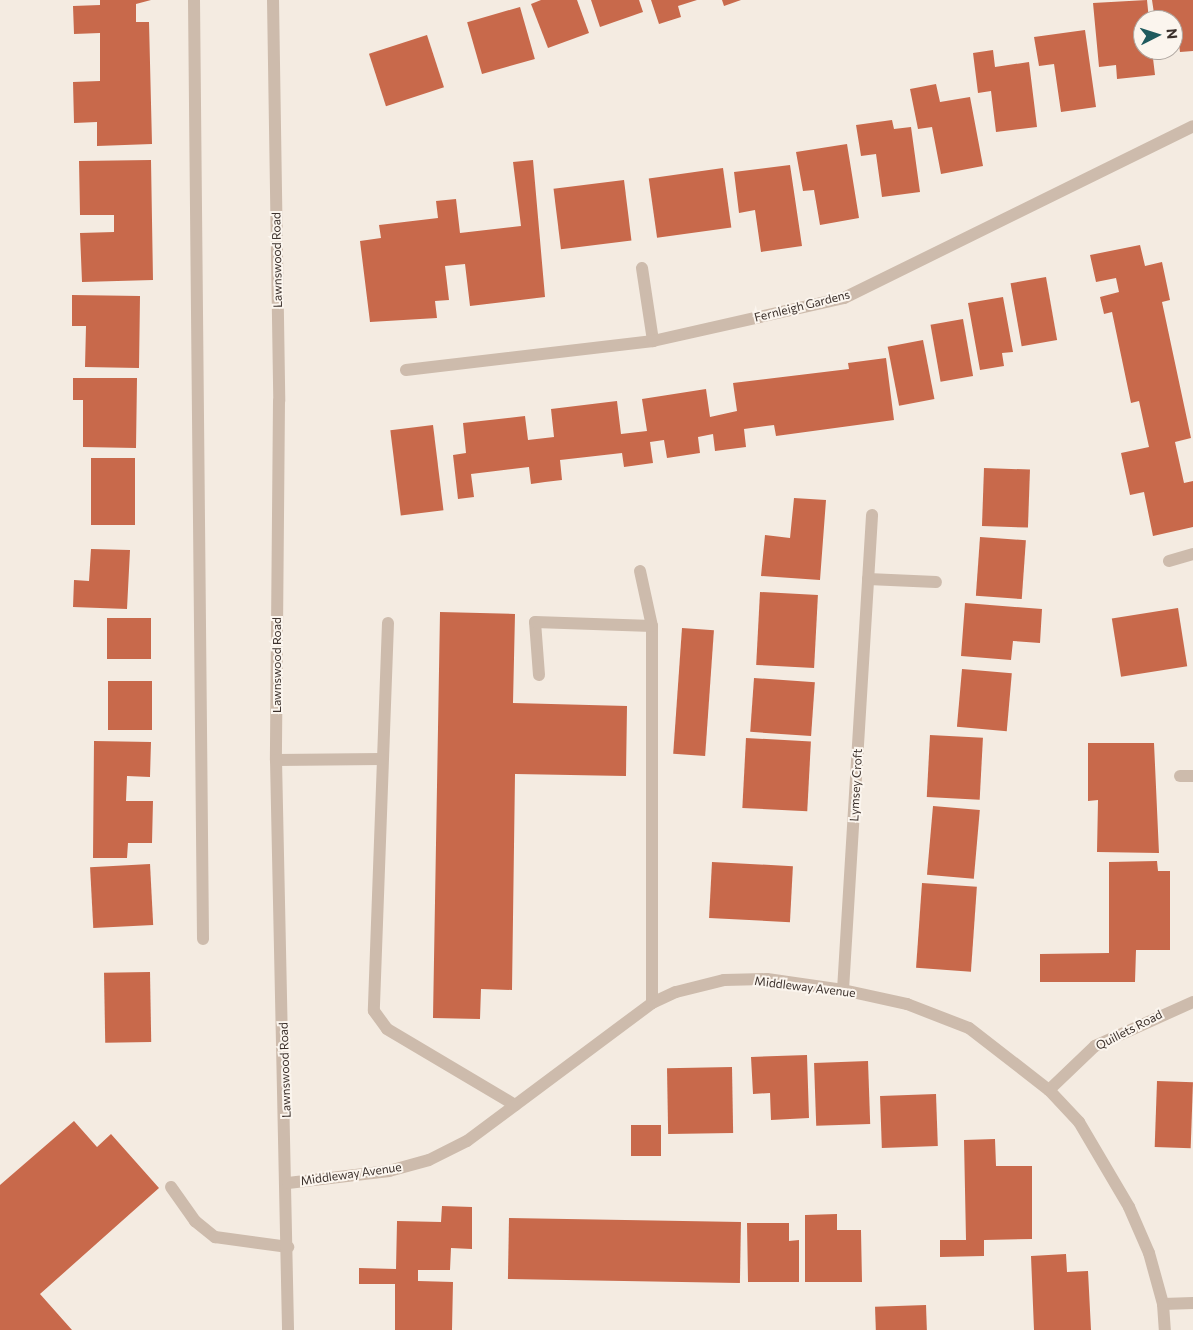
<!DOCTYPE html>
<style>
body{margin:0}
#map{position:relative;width:1193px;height:1330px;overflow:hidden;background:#f4ebe1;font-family:Commissioner,sans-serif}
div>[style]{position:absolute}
.building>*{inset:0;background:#c8694b;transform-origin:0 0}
.service>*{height:12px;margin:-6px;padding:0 6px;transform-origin:6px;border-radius:6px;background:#cdbbac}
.minor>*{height:12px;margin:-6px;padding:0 6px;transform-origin:6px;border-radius:6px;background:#cdbbac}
.tertiary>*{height:12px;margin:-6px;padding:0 6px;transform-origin:6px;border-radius:6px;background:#cdbbac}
span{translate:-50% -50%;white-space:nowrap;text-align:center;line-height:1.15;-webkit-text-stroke:4px #fbf5ee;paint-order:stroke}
.street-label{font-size:12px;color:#3b302b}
.north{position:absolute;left:1133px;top:10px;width:50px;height:50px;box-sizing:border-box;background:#fbf5ee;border:1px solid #aea6a0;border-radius:50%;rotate:85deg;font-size:14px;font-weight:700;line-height:20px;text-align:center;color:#3b302b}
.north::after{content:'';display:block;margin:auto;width:18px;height:22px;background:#1f5a5e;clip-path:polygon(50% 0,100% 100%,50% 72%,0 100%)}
</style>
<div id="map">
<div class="building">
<div style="clip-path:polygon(100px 0,151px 0,136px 4px,136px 22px,149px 22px,152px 144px,97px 146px,97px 122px,74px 123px,73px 82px,100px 81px,100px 33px,74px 34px,73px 6px,100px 5px)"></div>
<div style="clip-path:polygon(541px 0,577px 0,589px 33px,548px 48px,531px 4px)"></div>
<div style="clip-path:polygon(591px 0,639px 0,643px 12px,600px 27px)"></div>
<div style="clip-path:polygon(651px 0,697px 0,678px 6px,681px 17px,659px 24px)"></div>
<div style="clip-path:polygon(722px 0,741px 0,724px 6px)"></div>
<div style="clip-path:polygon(1147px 0,1149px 20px,1143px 20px,1143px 50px,1152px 50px,1155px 75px,1117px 79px,1116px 65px,1099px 67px,1093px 3px)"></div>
<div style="clip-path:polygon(1152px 0,1193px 0,1193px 51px,1180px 52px,1178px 37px,1173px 38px,1173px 20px,1155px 20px)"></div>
<div style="left:520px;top:7px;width:54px;height:55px;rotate:74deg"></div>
<div style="clip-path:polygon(1085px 30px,1096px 107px,1061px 112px,1054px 64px,1039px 66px,1034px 37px)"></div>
<div style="left:427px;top:35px;width:55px;height:61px;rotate:72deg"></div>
<div style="clip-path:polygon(993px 50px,995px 67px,1029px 62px,1037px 127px,996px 132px,991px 91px,978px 93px,973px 53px)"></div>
<div style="clip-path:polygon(936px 84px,940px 102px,970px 97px,983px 166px,941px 174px,932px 127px,918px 129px,910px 89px)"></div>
<div style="clip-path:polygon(892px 120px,894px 129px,911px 127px,920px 192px,882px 197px,876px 154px,861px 156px,856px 125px)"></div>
<div style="clip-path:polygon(847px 144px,859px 218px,820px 225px,814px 190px,803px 191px,796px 152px)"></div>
<div style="clip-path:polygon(151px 160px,153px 280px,82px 282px,80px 233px,114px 232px,114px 215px,80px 215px,79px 161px)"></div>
<div style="clip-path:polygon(533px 160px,545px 297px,470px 306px,465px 264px,445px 266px,449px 300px,435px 301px,437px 318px,370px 322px,360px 241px,381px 238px,379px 225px,438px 218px,436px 201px,456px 199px,460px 233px,521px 226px,513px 162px)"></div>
<div style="clip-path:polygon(790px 165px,802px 246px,761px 252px,755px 210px,739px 213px,734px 172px)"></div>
<div style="left:723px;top:168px;width:60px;height:75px;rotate:82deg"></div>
<div style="left:624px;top:180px;width:61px;height:71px;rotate:83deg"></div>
<div style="clip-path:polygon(1140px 245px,1145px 266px,1162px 262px,1170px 300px,1162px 302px,1191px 438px,1175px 442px,1184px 483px,1193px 481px,1193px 527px,1153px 536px,1144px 492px,1130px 495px,1121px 453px,1149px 447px,1139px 401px,1131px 403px,1112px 312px,1104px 314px,1100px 297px,1119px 292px,1116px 278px,1096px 282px,1090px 255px)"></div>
<div style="left:1046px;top:277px;width:64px;height:36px;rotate:80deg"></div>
<div style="clip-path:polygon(72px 295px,140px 296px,139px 368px,85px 367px,86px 326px,72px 326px)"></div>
<div style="clip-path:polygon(1003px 297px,1013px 352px,1002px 353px,1004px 366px,980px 370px,968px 303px)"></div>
<div style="left:963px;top:319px;width:58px;height:33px;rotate:80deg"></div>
<div style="left:923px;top:340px;width:60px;height:36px;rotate:79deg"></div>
<div style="clip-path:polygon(886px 358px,894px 420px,776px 436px,774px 425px,744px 429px,746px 447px,715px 451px,713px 434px,698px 437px,700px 453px,667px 458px,664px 440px,650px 442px,653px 463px,624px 467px,622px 453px,560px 460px,562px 480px,545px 482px,531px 484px,529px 467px,471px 474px,474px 497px,458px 499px,453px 455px,466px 453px,463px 423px,525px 416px,528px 440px,554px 437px,551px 409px,617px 401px,621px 434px,647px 431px,642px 399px,706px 389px,710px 417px,737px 411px,733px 383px,849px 369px,848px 363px)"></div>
<div style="clip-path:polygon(73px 378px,137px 378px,136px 448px,83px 447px,83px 400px,73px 400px)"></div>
<div style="left:433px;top:425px;width:86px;height:43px;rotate:83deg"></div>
<div style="left:91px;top:458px;width:44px;height:67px"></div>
<div style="left:984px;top:468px;width:46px;height:58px;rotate:2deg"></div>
<div style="clip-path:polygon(794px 498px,826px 500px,820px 580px,761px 576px,765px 535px,790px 538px)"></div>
<div style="left:980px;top:537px;width:46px;height:59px;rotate:4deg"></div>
<div style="clip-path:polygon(91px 549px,130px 550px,127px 609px,73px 607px,74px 580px,89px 581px)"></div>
<div style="left:760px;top:592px;width:58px;height:73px;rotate:3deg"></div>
<div style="clip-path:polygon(965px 603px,1042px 609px,1040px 643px,1013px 641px,1011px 660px,961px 656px)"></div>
<div style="left:1178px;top:608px;width:59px;height:67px;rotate:81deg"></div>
<div style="clip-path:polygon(440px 612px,515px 614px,513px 703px,627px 706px,626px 776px,515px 774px,512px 990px,481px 989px,480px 1019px,433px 1018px)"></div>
<div style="left:107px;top:618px;width:44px;height:41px"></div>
<div style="left:682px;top:628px;width:32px;height:126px;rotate:4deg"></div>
<div style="left:962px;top:669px;width:50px;height:58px;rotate:5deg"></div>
<div style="left:754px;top:678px;width:61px;height:54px;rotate:4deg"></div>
<div style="left:108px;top:681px;width:44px;height:49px"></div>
<div style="left:930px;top:735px;width:53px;height:62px;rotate:3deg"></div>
<div style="left:746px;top:738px;width:65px;height:70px;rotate:3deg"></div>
<div style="clip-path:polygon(94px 741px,151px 742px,150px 777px,127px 776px,126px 801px,153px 801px,152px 843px,128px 843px,127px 858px,93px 858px)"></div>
<div style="clip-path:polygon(1088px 743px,1154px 743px,1159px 853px,1097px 852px,1098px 800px,1088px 801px)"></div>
<div style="left:933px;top:806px;width:47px;height:69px;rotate:5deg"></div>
<div style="clip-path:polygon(1157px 861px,1158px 871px,1170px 871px,1170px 950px,1136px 950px,1135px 982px,1040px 982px,1040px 954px,1109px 953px,1109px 862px)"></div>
<div style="left:712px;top:862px;width:81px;height:56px;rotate:3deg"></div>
<div style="left:150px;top:864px;width:61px;height:60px;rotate:87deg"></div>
<div style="left:922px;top:883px;width:55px;height:85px;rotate:4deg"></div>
<div style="left:150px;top:972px;width:70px;height:46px;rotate:89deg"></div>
<div style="clip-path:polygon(807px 1055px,809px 1118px,771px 1120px,770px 1093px,753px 1094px,751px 1057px)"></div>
<div style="left:868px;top:1061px;width:63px;height:54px;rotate:88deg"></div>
<div style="left:732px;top:1067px;width:66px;height:65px;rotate:89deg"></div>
<div style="left:1157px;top:1081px;width:36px;height:66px;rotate:2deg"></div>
<div style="left:936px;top:1094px;width:52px;height:56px;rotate:88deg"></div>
<div style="clip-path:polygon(74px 1121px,97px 1147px,111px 1134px,159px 1188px,40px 1294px,72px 1330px,0 1330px,0 1185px)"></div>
<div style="left:631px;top:1125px;width:30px;height:31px"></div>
<div style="clip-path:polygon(995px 1139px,996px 1166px,1032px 1166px,1032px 1239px,984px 1240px,984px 1256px,940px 1257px,940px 1240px,966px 1240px,964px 1140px)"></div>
<div style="clip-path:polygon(442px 1206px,472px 1207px,472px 1249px,451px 1248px,450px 1270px,418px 1270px,418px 1281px,453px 1282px,452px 1330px,395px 1330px,395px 1284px,359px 1284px,359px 1268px,396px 1269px,397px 1221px,441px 1222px)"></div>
<div style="clip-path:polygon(837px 1214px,837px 1230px,861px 1230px,862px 1282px,805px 1282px,805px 1215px)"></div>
<div style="left:509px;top:1218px;width:232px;height:61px;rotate:1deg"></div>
<div style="clip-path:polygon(747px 1223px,789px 1223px,789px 1241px,799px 1240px,799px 1282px,748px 1282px)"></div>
<div style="clip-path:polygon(1066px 1254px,1067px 1272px,1088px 1271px,1091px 1330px,1034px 1330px,1031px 1256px)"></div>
<div style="left:926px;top:1305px;width:25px;height:51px;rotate:88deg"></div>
</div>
<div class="service">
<div style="left:640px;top:571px;width:56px;rotate:77.7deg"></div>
<div style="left:652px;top:626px;width:377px;rotate:90deg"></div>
<div style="left:388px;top:623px;width:388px;rotate:92.1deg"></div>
<div style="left:374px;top:1011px;width:22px;rotate:54deg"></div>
<div style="left:387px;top:1029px;width:149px;rotate:30.7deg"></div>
<div style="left:539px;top:675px;width:53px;rotate:-94.3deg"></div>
<div style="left:535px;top:622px;width:117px;rotate:2deg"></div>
<div style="left:276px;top:760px;width:105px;rotate:-0.5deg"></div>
<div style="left:171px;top:1187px;width:42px;rotate:54.8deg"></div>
<div style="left:195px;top:1221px;width:26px;rotate:39deg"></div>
<div style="left:215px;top:1237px;width:74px;rotate:7.8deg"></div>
</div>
<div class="minor">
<div style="left:194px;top:0;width:939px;rotate:89.45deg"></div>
<div style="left:642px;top:268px;width:74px;rotate:81.4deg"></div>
<div style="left:406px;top:370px;width:249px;rotate:-6.7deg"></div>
<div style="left:653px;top:341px;width:196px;rotate:-12.7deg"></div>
<div style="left:844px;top:298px;width:389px;rotate:-26.2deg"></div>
<div style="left:1169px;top:561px;width:25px;rotate:-16deg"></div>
<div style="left:868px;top:579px;width:68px;rotate:2.5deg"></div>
<div style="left:1180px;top:776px;width:13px"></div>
<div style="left:843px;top:990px;width:476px;rotate:-86.5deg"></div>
<div style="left:1049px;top:1090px;width:64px;rotate:-43.7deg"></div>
<div style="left:1095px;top:1046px;width:107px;rotate:-24.2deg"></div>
<div style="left:1163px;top:1304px;width:30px;rotate:-2deg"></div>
</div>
<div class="tertiary">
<div style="left:273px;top:0;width:401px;rotate:89.1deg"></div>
<div style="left:279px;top:401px;width:359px;rotate:90.5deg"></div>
<div style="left:276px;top:760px;width:570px;rotate:88.79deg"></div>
<div style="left:288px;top:1183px;width:102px;rotate:-6.8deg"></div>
<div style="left:389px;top:1171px;width:41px;rotate:-15.4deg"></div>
<div style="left:429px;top:1160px;width:42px;rotate:-26.6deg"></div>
<div style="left:467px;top:1141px;width:231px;rotate:-36.7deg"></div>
<div style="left:652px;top:1003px;width:26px;rotate:-25deg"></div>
<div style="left:676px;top:992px;width:49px;rotate:-14deg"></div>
<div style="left:724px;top:980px;width:43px;rotate:-1.3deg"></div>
<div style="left:767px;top:979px;width:77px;rotate:8.2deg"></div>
<div style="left:843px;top:990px;width:66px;rotate:12.3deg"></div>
<div style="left:907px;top:1004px;width:66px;rotate:21.2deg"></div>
<div style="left:969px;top:1028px;width:101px;rotate:37.8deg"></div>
<div style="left:1049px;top:1090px;width:44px;rotate:46.8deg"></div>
<div style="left:1079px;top:1122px;width:99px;rotate:59.5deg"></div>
<div style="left:1129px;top:1207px;width:50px;rotate:66.5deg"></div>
<div style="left:1149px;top:1253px;width:53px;rotate:74.6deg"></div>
<div style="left:1163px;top:1304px;width:26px;rotate:86deg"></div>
</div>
<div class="street-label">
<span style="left:277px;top:260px;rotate:-91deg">Lawnswood Road</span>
<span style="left:802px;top:306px;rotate:-14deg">Fernleigh Gardens</span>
<span style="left:277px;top:665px;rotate:-90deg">Lawnswood Road</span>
<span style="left:856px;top:785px;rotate:-87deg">Lymsey Croft</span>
<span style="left:805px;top:987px;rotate:7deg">Middleway Avenue</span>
<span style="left:1129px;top:1030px;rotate:-27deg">Quillets Road</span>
<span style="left:285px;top:1070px;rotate:-92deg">Lawnswood Road</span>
<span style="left:351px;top:1174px;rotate:-8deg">Middleway Avenue</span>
</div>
<div class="north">N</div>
</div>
